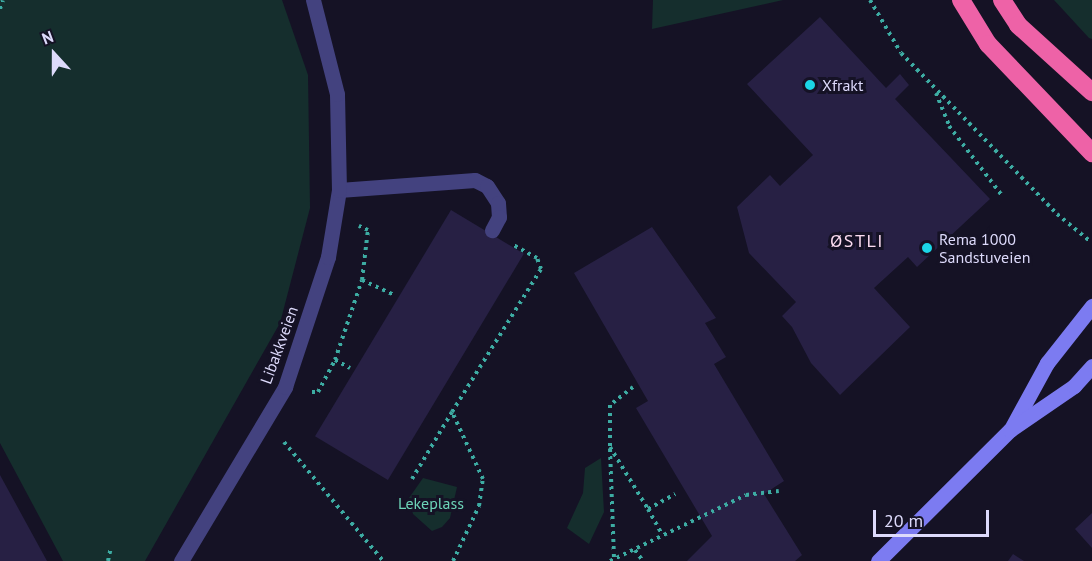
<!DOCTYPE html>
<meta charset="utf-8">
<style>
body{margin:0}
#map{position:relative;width:1092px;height:561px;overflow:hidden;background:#151225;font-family:"PT Sans",sans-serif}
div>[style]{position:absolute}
.green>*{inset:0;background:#152e2d}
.building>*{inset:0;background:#272044;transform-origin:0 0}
.path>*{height:4px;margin-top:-2px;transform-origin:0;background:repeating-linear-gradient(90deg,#3daca3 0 3px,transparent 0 7.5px)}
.lane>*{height:15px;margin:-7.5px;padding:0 7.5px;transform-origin:7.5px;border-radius:7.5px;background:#43427f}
.street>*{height:15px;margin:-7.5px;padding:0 7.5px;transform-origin:7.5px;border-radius:7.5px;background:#43427f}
.secondary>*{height:15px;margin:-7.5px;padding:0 7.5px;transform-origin:7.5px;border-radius:7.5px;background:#7c7bf1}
.highway>*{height:18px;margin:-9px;padding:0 9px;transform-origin:9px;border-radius:9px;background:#ee62a7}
.dots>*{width:16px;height:16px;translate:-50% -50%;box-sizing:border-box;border:3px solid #151225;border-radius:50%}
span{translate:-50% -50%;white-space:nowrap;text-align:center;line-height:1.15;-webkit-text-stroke:6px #151225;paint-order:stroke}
.poi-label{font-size:16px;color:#dddafb}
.left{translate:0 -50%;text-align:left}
.street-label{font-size:16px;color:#dddafb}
.park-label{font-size:16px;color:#6dd4b8}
.neighbourhood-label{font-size:18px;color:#fbdbf0;letter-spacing:1.5px}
.north{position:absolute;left:24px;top:24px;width:60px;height:60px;-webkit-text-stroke:4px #151225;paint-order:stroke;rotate:339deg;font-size:16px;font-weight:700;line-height:24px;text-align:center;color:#dddafb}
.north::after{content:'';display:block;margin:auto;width:21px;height:27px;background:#dddafb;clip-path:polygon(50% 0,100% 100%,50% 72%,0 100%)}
.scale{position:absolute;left:873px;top:510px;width:116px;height:27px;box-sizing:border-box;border:3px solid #dddafb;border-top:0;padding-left:8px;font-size:18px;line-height:21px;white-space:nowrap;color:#dddafb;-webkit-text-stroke:4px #151225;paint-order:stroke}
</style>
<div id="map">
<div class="green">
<div style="clip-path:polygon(0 0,282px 0,308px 75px,310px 208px,280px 323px,145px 561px,63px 561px,0 443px)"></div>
<div style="clip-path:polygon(653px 0,783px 0,652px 29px)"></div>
<div style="clip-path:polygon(1054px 0,1092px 0,1092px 39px,1089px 38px)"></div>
<div style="clip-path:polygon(601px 458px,604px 512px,589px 544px,567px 528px,583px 493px,585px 468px)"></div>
<div style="clip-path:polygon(423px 478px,457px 487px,450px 518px,442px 527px,432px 531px,413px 514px,409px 498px)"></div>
</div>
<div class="building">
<div style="clip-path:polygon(820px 17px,886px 88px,900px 74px,909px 85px,895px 99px,990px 199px,917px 267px,908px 257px,874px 288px,910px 327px,840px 395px,811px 363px,792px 327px,782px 316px,796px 302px,749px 253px,737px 207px,770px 175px,780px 186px,813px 155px,747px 84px)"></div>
<div style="left:451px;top:210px;width:85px;height:264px;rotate:31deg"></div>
<div style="clip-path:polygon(652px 227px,716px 318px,705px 323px,726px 357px,714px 364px,784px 481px,764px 494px,802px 555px,795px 561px,687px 561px,712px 536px,636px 408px,648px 401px,574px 273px)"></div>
<div style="clip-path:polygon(0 475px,47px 561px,0 561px)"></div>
<div style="clip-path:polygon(1092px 513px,1092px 548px,1075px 529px)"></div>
<div style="clip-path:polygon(1013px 554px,1024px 561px,1008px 561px)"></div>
</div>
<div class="path">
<div style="left:870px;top:0;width:61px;rotate:59.7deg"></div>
<div style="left:901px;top:53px;width:224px;rotate:45.9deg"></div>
<div style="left:1057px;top:214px;width:44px;rotate:39.5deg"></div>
<div style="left:0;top:9px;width:9px;rotate:-72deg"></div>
<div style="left:936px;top:93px;width:35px;rotate:68deg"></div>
<div style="left:949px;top:126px;width:89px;rotate:52.7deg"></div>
<div style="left:362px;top:280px;width:35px;rotate:25deg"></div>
<div style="left:335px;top:360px;width:17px;rotate:28deg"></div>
<div style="left:633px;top:387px;width:29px;rotate:142deg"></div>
<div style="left:610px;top:405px;width:42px;rotate:90deg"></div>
<div style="left:610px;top:447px;width:73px;rotate:58.5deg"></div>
<div style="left:648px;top:509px;width:31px;rotate:-29deg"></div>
<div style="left:312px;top:392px;width:6px"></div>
<div style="left:318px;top:392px;width:36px;rotate:-62deg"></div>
<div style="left:335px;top:360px;width:84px;rotate:-71.4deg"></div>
<div style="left:362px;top:280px;width:50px;rotate:-83.2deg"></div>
<div style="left:368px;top:230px;width:10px;rotate:-156deg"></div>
<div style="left:284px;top:442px;width:155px;rotate:50.2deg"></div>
<div style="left:610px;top:449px;width:111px;rotate:87.9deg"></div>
<div style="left:412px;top:479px;width:78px;rotate:-59.2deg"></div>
<div style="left:648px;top:509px;width:29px;rotate:61deg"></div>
<div style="left:635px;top:550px;width:14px;rotate:54deg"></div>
<div style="left:108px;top:561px;width:14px;rotate:-78deg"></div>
<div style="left:453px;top:561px;width:61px;rotate:-64.7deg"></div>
<div style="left:479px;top:506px;width:27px;rotate:-82deg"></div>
<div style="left:483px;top:479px;width:74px;rotate:-114.8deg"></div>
<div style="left:452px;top:412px;width:168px;rotate:-58.1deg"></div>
<div style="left:541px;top:269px;width:12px;rotate:-110deg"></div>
<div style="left:537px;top:258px;width:26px;rotate:-151deg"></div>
<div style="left:610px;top:561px;width:151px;rotate:-25.9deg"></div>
<div style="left:746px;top:495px;width:33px;rotate:-7deg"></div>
</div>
<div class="lane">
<div style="left:339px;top:190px;width:136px;rotate:-4.2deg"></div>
<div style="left:475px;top:180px;width:13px;rotate:27deg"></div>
<div style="left:487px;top:186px;width:20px;rotate:57deg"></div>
<div style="left:498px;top:203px;width:14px;rotate:86deg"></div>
<div style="left:499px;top:217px;width:15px;rotate:118deg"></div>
</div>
<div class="street">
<div style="left:181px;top:561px;width:203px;rotate:-59.1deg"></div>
<div style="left:285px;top:387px;width:137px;rotate:-71.7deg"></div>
<div style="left:328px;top:257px;width:68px;rotate:-80.7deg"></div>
<div style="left:339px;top:190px;width:96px;rotate:-91.2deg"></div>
<div style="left:337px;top:94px;width:97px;rotate:-104.3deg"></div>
</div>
<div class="secondary">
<div style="left:1012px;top:427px;width:73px;rotate:-61.3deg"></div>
<div style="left:1047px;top:363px;width:73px;rotate:-51.7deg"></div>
<div style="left:878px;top:561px;width:186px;rotate:-44.8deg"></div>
<div style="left:1010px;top:430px;width:78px;rotate:-34.5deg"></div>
<div style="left:1074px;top:386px;width:27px;rotate:-48deg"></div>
</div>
<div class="highway">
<div style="left:961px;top:0;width:52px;rotate:58.5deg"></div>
<div style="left:988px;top:44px;width:151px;rotate:46.3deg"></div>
<div style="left:1002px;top:0;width:30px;rotate:57deg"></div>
<div style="left:1018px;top:25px;width:100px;rotate:42.2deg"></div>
</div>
<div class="dots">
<div style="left:810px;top:85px;background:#1bd5e6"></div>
<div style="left:927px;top:248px;background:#1bd5e6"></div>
</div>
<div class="poi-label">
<span class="left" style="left:822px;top:85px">Xfrakt</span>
<span class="left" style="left:939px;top:248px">Rema 1000<br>Sandstuveien</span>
</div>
<div class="street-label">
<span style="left:279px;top:345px;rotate:-70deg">Libakkveien</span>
</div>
<div class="park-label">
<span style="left:431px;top:503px">Lekeplass</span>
</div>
<div class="neighbourhood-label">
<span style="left:857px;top:241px">ØSTLI</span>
</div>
<div class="north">N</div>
<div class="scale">20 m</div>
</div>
